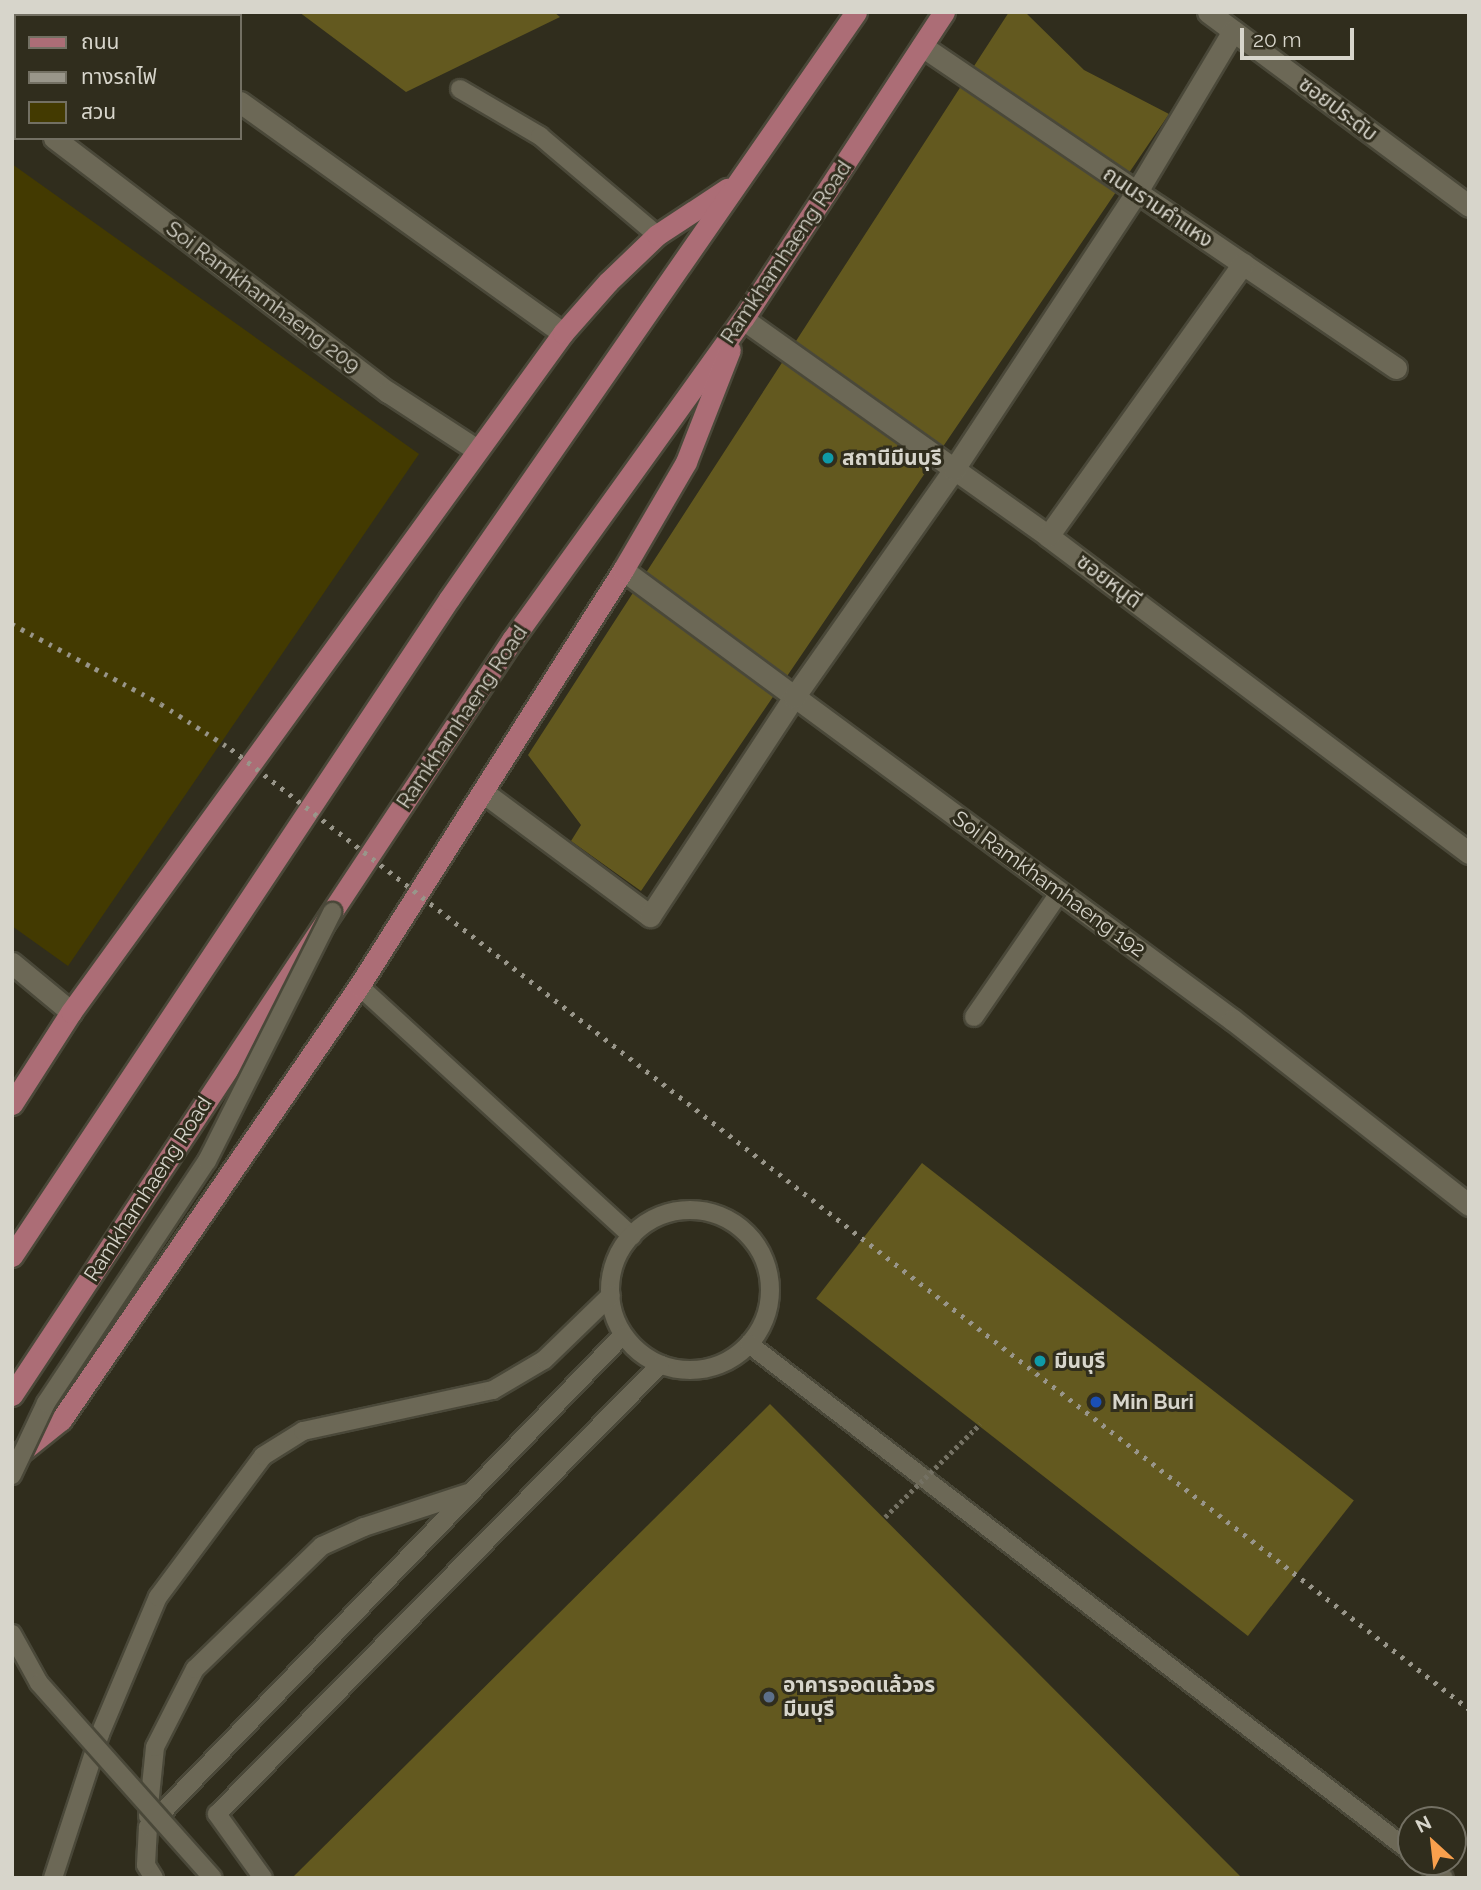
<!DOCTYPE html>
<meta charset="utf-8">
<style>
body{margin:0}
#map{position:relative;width:1481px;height:1890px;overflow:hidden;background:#302d1d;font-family:Raleway,"Noto Sans Thai",sans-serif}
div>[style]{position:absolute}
.green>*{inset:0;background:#433a01}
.building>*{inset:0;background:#63591f;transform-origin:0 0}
.roads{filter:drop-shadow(2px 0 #4a4839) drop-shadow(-2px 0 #4a4839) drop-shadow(0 2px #4a4839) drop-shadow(0 -2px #4a4839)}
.lane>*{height:18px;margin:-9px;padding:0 9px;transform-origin:9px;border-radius:9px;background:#6c6856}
.lane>.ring{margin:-9px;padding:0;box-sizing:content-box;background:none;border:18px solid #6c6856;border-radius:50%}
.street>*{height:21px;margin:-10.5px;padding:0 10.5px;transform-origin:10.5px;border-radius:10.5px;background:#6c6856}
.primary>*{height:21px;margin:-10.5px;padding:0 10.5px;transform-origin:10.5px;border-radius:10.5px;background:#ac6d76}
.rail>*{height:5px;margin-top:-2.5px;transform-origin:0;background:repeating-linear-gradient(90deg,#99968a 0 3.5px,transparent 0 10.5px)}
.path-bridge>*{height:4.5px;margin-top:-2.25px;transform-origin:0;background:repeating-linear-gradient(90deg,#747163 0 3.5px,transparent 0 7px)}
.bridges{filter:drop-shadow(2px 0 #4a4839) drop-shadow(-2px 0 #4a4839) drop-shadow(0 2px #4a4839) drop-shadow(0 -2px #4a4839)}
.lane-bridge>*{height:18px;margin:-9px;padding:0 9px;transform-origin:9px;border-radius:9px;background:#6c6856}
.dots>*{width:19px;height:19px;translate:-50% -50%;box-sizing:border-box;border:4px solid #302d1d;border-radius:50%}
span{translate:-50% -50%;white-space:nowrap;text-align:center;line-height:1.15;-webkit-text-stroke:6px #302d1d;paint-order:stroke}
.street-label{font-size:21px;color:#d7d5cb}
.poi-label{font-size:21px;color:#d7d5cb;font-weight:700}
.left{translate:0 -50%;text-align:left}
.frame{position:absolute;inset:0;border:14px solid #d7d5cb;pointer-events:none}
.legend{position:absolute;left:14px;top:14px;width:228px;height:126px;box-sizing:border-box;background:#302d1d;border:2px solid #737063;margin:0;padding:9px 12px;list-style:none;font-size:21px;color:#d7d5cb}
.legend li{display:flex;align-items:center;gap:14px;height:35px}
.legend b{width:35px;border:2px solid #737063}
.north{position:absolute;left:1397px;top:1806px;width:70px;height:70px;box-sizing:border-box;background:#302d1d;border:2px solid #737063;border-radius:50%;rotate:333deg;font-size:19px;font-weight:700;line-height:28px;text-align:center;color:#d7d5cb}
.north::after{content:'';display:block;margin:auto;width:24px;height:32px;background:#f9a04d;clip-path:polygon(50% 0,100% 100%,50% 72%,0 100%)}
.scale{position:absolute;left:1240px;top:28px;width:114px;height:32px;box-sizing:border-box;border:4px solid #d7d5cb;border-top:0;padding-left:9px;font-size:21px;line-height:24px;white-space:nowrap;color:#d7d5cb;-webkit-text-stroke:5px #302d1d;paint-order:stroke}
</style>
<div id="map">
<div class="green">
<div style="clip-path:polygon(12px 164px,419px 454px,68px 966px,12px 926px)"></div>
</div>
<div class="building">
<div style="clip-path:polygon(299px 12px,554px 12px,560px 17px,406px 92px)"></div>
<div style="clip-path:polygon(1009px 12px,1025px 12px,1084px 70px,1169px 114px,641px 891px,571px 841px,581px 825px,528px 755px)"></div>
<div style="left:922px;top:1163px;width:548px;height:172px;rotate:38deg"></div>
<div style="clip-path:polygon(770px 1404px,1242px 1878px,292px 1878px)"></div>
</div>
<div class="roads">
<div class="lane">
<div style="left:460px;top:89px;width:93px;rotate:30.4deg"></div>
<div style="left:540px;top:136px;width:153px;rotate:40.2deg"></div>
<div style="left:359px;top:986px;width:370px;rotate:42.5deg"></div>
<div style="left:974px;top:1017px;width:152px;rotate:-55.5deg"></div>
<div class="ring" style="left:610px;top:1210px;width:142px;height:142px"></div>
<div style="left:749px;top:1344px;width:834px;rotate:37.5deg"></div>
<div style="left:148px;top:1816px;width:69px;rotate:-84.2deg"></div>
<div style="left:155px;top:1747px;width:88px;rotate:-62.9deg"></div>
<div style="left:195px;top:1669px;width:177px;rotate:-44.1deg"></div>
<div style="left:322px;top:1546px;width:46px;rotate:-24.3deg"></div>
<div style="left:364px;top:1527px;width:109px;rotate:-18.1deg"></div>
<div style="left:1423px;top:1862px;width:26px;rotate:37deg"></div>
<div style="left:53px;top:1878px;width:151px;rotate:-71.9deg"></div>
<div style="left:100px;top:1734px;width:149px;rotate:-67.1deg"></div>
<div style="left:158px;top:1597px;width:176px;rotate:-53.3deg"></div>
<div style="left:263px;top:1456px;width:47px;rotate:-32deg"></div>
<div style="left:303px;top:1431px;width:194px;rotate:-12.2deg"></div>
<div style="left:493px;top:1390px;width:59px;rotate:-30.5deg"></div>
<div style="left:544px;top:1360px;width:93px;rotate:-44.1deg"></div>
<div style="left:154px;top:1878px;width:15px;rotate:-122deg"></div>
<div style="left:146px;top:1865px;width:38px;rotate:-87deg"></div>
<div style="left:148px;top:1827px;width:684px;rotate:-46.01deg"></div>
<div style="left:263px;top:1878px;width:79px;rotate:-125.7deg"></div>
<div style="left:217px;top:1814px;width:631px;rotate:-45.39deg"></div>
</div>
<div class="street">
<div style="left:115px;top:12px;width:6px;rotate:39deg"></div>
<div style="left:1208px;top:12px;width:325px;rotate:36.6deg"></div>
<div style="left:922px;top:46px;width:573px;rotate:34.19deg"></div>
<div style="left:240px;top:102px;width:397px;rotate:35.6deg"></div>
<div style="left:12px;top:107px;width:4px;rotate:27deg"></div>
<div style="left:54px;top:138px;width:420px;rotate:37.3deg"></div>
<div style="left:388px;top:392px;width:106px;rotate:33.1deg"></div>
<div style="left:743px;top:319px;width:374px;rotate:35.4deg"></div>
<div style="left:1048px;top:536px;width:527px;rotate:36.98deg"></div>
<div style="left:1048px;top:536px;width:335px;rotate:-54.4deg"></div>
<div style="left:623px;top:570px;width:758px;rotate:36.42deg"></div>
<div style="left:1233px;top:1020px;width:300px;rotate:38.1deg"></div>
<div style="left:483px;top:792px;width:208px;rotate:36.6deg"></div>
<div style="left:650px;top:916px;width:262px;rotate:-56.7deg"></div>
<div style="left:794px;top:697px;width:279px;rotate:-54.9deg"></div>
<div style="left:954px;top:469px;width:331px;rotate:-56.6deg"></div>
<div style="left:1136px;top:193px;width:189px;rotate:-59.1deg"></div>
<div style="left:12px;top:963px;width:77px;rotate:39.7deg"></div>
</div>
<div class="primary">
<div style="left:12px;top:1104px;width:109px;rotate:-57.3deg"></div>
<div style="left:71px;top:1012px;width:839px;rotate:-54.07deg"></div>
<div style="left:563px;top:333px;width:68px;rotate:-48.6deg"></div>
<div style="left:608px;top:282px;width:68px;rotate:-43.8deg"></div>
<div style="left:657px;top:235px;width:84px;rotate:-33.3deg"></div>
<div style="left:12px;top:1256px;width:789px;rotate:-56.37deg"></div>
<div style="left:449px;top:599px;width:714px;rotate:-55.26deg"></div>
<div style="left:12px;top:1395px;width:906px;rotate:-56.49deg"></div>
<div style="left:512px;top:640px;width:395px;rotate:-54.3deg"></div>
<div style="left:743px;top:319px;width:367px;rotate:-56.8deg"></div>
<div style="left:16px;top:1456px;width:58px;rotate:-38.7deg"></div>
<div style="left:61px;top:1420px;width:526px;rotate:-55.53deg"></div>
<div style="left:359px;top:986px;width:493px;rotate:-57.6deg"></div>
<div style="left:623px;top:570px;width:125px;rotate:-59.7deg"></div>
<div style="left:686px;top:462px;width:120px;rotate:-68.6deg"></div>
</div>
</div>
<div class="rail">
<div style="left:12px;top:624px;width:169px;rotate:28.2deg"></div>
<div style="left:161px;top:704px;width:83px;rotate:32.7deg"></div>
<div style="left:231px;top:749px;width:1567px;rotate:37.79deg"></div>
</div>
<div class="path-bridge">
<div style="left:885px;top:1517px;width:133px;rotate:-44.4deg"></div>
</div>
<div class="bridges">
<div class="lane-bridge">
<div style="left:12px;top:1475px;width:80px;rotate:-64.7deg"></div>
<div style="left:46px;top:1403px;width:291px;rotate:-56.4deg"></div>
<div style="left:207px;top:1161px;width:279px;rotate:-63.3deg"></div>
<div style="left:12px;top:1634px;width:56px;rotate:61.1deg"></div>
<div style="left:39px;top:1683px;width:261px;rotate:48.3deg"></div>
</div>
</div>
<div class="dots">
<div style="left:828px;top:458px;background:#0f9aa8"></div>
<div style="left:1040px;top:1361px;background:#0f9aa8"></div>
<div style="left:1096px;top:1402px;background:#1a4fb4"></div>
<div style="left:769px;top:1697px;background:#5c6f8a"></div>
</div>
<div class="street-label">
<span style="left:1338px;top:109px;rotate:37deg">ซอยประดับ</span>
<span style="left:1158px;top:207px;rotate:34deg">ถนนรามคำแหง</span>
<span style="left:786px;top:252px;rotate:-56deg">Ramkhamhaeng Road</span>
<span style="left:263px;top:297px;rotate:37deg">Soi Ramkhamhaeng 209</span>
<span style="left:1109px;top:581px;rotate:37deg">ซอยหนูดี</span>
<span style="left:462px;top:717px;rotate:-56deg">Ramkhamhaeng Road</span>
<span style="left:1049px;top:884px;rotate:36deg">Soi Ramkhamhaeng 192</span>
<span style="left:148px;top:1189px;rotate:-57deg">Ramkhamhaeng Road</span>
</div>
<div class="poi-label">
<span class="left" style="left:842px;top:458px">สถานีมีนบุรี</span>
<span class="left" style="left:1054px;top:1361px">มีนบุรี</span>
<span class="left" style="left:1112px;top:1402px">Min Buri</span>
<span class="left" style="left:783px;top:1697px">อาคารจอดแล้วจร<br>มีนบุรี</span>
</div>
<div class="frame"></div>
<ul class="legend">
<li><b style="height:9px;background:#ac6d76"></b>ถนน</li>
<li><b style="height:9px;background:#99968a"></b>ทางรถไฟ</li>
<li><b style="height:19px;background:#433a01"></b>สวน</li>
</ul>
<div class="north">N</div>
<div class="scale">20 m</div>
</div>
